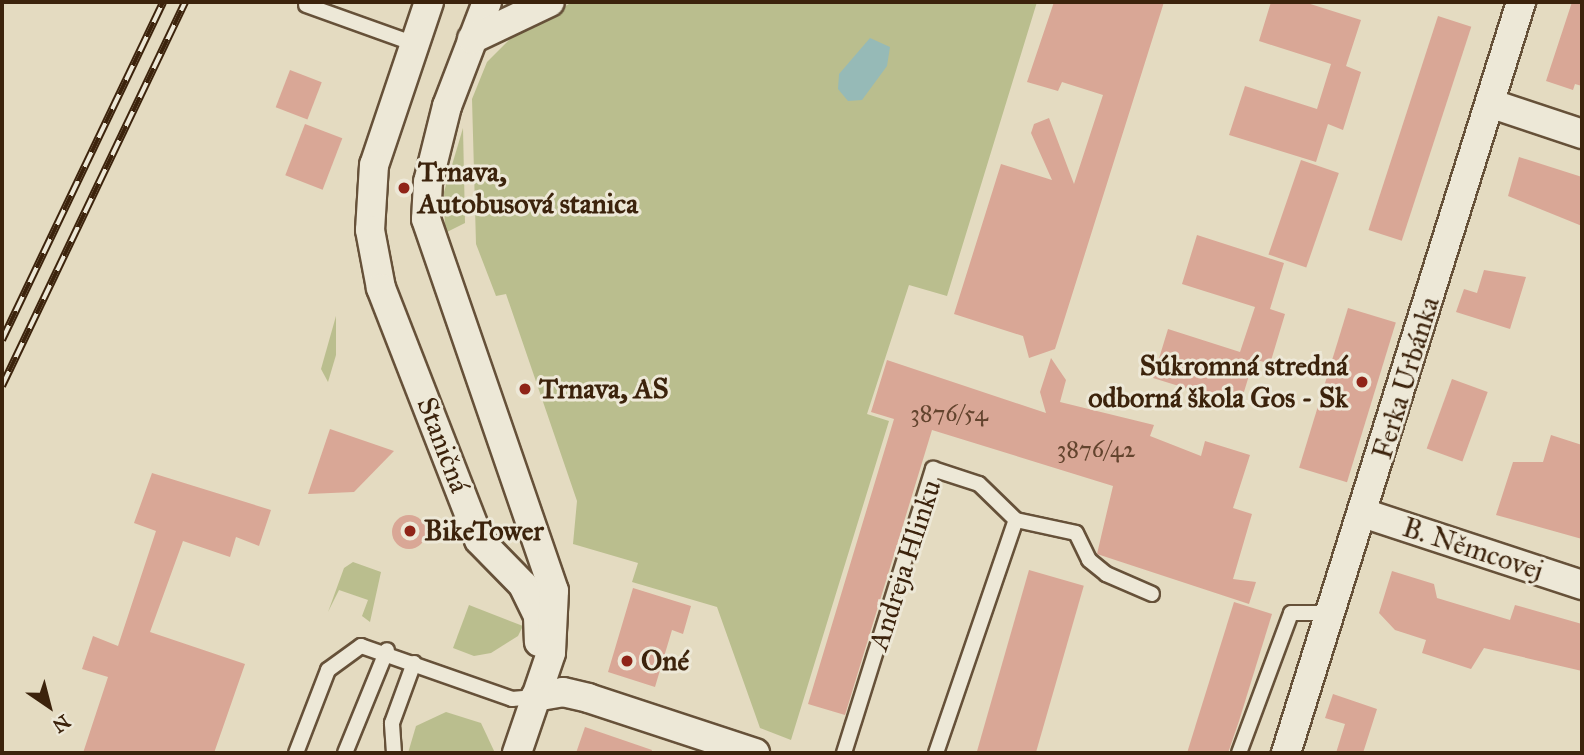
<!DOCTYPE html>
<meta charset="utf-8">
<style>
body{margin:0}
#map{position:relative;width:1584px;height:755px;overflow:hidden;background:#e4dbc1;font-family:"IM FELL Great Primer",serif}
div>[style]{position:absolute}
.green>*{inset:0;background:#babe8e}
.water>*{inset:0;background:#96bab7}
.building>*{inset:0;background:#d9a796;transform-origin:0 0}
.round{border-radius:50%}
.roads{filter:drop-shadow(2px 0 #665139) drop-shadow(-2px 0 #665139) drop-shadow(0 2px #665139) drop-shadow(0 -2px #665139)}
.service>*{height:14px;margin:-7px;padding:0 7px;transform-origin:7px;border-radius:7px;background:#ede8d7}
.minor>*{height:28px;margin:-14px;padding:0 14px;transform-origin:14px;border-radius:14px;background:#ede8d7}
.rail>*{height:8px;margin-top:-4px;transform-origin:0;background:repeating-linear-gradient(90deg,#ede8d7 0 16px,#3c230c 0 32px);box-sizing:border-box;border-block:2px solid #3c230c}
.dots>*{width:19px;height:19px;translate:-50% -50%;box-sizing:border-box;border:4px solid #ede8d7;border-radius:50%}
span{translate:-50% -50%;white-space:nowrap;text-align:center;line-height:1.15;-webkit-text-stroke:6px #ede8d7;paint-order:stroke}
.number-label{font-size:24px;color:#63442e}
.number-label span{-webkit-text-stroke-width:0}
.poi-label{font-size:28px;color:#3c230c;font-weight:700}
.left{translate:0 -50%;text-align:left}
.right{translate:-100% -50%;text-align:right}
.street-label{font-size:28px;color:#3c230c}
.frame{position:absolute;inset:0;border:4px solid #3c230c;pointer-events:none}
.north{position:absolute;left:14px;top:671px;width:70px;height:70px;-webkit-text-stroke:5px #ede8d7;paint-order:stroke;rotate:145deg;font-size:19px;font-weight:700;line-height:28px;text-align:center;color:#3c230c}
.north::after{content:'';display:block;margin:auto;width:24px;height:32px;background:#3c230c;clip-path:polygon(50% 0,100% 100%,50% 72%,0 100%)}
</style>
<div id="map">
<div class="green">
<div style="clip-path:polygon(573px 2px,1037px 2px,947px 296px,909px 285px,867px 414px,889px 421px,791px 740px,760px 728px,717px 607px,632px 582px,638px 563px,573px 544px,577px 501px,506px 294px,496px 296px,476px 244px,472px 99px,487px 62px,520px 29px)"></div>
<div style="clip-path:polygon(463px 128px,465px 223px,445px 233px,444px 192px)"></div>
<div style="clip-path:polygon(336px 316px,336px 355px,328px 382px,321px 369px)"></div>
<div style="clip-path:polygon(353px 562px,381px 572px,370px 622px,362px 616px,368px 600px,339px 590px,328px 612px,344px 568px)"></div>
<div style="clip-path:polygon(469px 605px,523px 626px,518px 636px,491px 653px,474px 656px,453px 648px)"></div>
<div style="clip-path:polygon(446px 712px,481px 723px,495px 753px,408px 753px,416px 726px)"></div>
</div>
<div class="water">
<div style="clip-path:polygon(870px 38px,890px 47px,887px 66px,862px 100px,848px 101px,838px 89px,839px 74px)"></div>
</div>
<div class="building">
<div style="clip-path:polygon(1054px 2px,1164px 2px,1055px 349px,1029px 358px,1023px 336px,954px 314px,1001px 164px,1052px 180px,1031px 133px,1034px 124px,1049px 118px,1074px 184px,1103px 95px,1062px 82px,1058px 91px,1027px 82px)"></div>
<div style="clip-path:polygon(1271px 2px,1304px 2px,1361px 20px,1346px 66px,1361px 72px,1343px 130px,1328px 124px,1316px 162px,1229px 135px,1245px 86px,1317px 109px,1331px 64px,1259px 41px)"></div>
<div style="clip-path:polygon(1572px 2px,1582px 2px,1582px 86px,1575px 84px,1573px 90px,1546px 81px)"></div>
<div style="left:1438px;top:16px;width:35px;height:225px;rotate:18deg"></div>
<div style="left:290px;top:70px;width:34px;height:40px;rotate:21deg"></div>
<div style="left:305px;top:124px;width:40px;height:55px;rotate:21deg"></div>
<div style="clip-path:polygon(1519px 157px,1582px 177px,1582px 226px,1508px 196px)"></div>
<div style="left:1301px;top:160px;width:40px;height:100px;rotate:19deg"></div>
<div style="clip-path:polygon(1197px 235px,1284px 263px,1270px 309px,1285px 314px,1270px 364px,1254px 359px,1240px 405px,1153px 378px,1168px 329px,1240px 352px,1255px 307px,1182px 284px)"></div>
<div style="clip-path:polygon(1484px 270px,1526px 277px,1510px 329px,1456px 312px,1464px 289px,1477px 293px)"></div>
<div style="left:1348px;top:308px;width:50px;height:167px;rotate:17deg"></div>
<div style="clip-path:polygon(1051px 358px,1066px 380px,1060px 402px,1154px 425px,1150px 436px,1201px 456px,1205px 441px,1250px 455px,1233px 508px,1252px 514px,1233px 579px,1256px 582px,1249px 604px,1097px 554px,1113px 486px,932px 430px,845px 715px,808px 704px,894px 419px,871px 412px,887px 360px,1046px 413px,1040px 392px)"></div>
<div style="left:1452px;top:379px;width:38px;height:74px;rotate:20deg"></div>
<div style="clip-path:polygon(330px 429px,394px 451px,354px 492px,308px 494px)"></div>
<div style="clip-path:polygon(1551px 435px,1582px 445px,1582px 539px,1496px 515px,1513px 462px,1543px 462px)"></div>
<div style="clip-path:polygon(152px 473px,271px 510px,259px 546px,236px 537px,230px 557px,183px 541px,150px 632px,245px 664px,214px 753px,83px 753px,108px 677px,82px 669px,93px 636px,118px 646px,156px 531px,134px 523px)"></div>
<div class="round" style="left:392px;top:515px;width:34px;height:34px"></div>
<div style="left:1029px;top:570px;width:57px;height:192px;rotate:16deg"></div>
<div style="clip-path:polygon(1392px 571px,1434px 584px,1437px 598px,1510px 620px,1515px 605px,1582px 624px,1582px 671px,1484px 648px,1471px 669px,1422px 653px,1426px 640px,1395px 630px,1379px 613px)"></div>
<div style="clip-path:polygon(633px 588px,691px 606px,683px 634px,672px 630px,655px 687px,608px 672px)"></div>
<div style="clip-path:polygon(1234px 602px,1272px 614px,1239px 721px,1228px 753px,1187px 753px)"></div>
<div style="clip-path:polygon(1333px 694px,1377px 709px,1363px 753px,1336px 753px,1345px 724px,1325px 718px)"></div>
<div style="clip-path:polygon(585px 727px,652px 750px,651px 753px,576px 753px)"></div>
</div>
<div class="roads">
<div class="service">
<div style="left:306px;top:5px;width:116px;rotate:19.7deg"></div>
<div style="left:296px;top:753px;width:89px;rotate:-68.9deg"></div>
<div style="left:328px;top:670px;width:41px;rotate:-36deg"></div>
<div style="left:361px;top:646px;width:160px;rotate:19.3deg"></div>
<div style="left:512px;top:699px;width:23px;rotate:-5deg"></div>
<div style="left:345px;top:753px;width:111px;rotate:-67.8deg"></div>
<div style="left:394px;top:753px;width:30px;rotate:-94deg"></div>
<div style="left:392px;top:723px;width:64px;rotate:-69.9deg"></div>
<div style="left:844px;top:753px;width:298px;rotate:-72.6deg"></div>
<div style="left:933px;top:469px;width:48px;rotate:18.1deg"></div>
<div style="left:979px;top:484px;width:52px;rotate:44.2deg"></div>
<div style="left:936px;top:753px;width:246px;rotate:-71.1deg"></div>
<div style="left:1016px;top:520px;width:61px;rotate:12.2deg"></div>
<div style="left:1076px;top:533px;width:30px;rotate:64deg"></div>
<div style="left:1089px;top:560px;width:22px;rotate:39deg"></div>
<div style="left:1106px;top:574px;width:50px;rotate:23.5deg"></div>
<div style="left:1239px;top:753px;width:149px;rotate:-69.6deg"></div>
<div style="left:1291px;top:613px;width:40px"></div>
</div>
<div class="minor">
<div style="left:429px;top:2px;width:172px;rotate:108.6deg"></div>
<div style="left:374px;top:165px;width:65px;rotate:93.5deg"></div>
<div style="left:370px;top:230px;width:59px;rotate:79.3deg"></div>
<div style="left:381px;top:288px;width:270px;rotate:68.7deg"></div>
<div style="left:479px;top:540px;width:63px;rotate:45.6deg"></div>
<div style="left:523px;top:585px;width:34px;rotate:64deg"></div>
<div style="left:538px;top:616px;width:26px;rotate:88deg"></div>
<div style="left:487px;top:2px;width:111px;rotate:111deg"></div>
<div style="left:447px;top:106px;width:78px;rotate:104deg"></div>
<div style="left:428px;top:182px;width:37px;rotate:93deg"></div>
<div style="left:426px;top:219px;width:393px;rotate:71deg"></div>
<div style="left:554px;top:591px;width:62px;rotate:92.8deg"></div>
<div style="left:551px;top:653px;width:106px;rotate:108.8deg"></div>
<div style="left:472px;top:39px;width:86px;rotate:-25.4deg"></div>
<div style="left:1492px;top:104px;width:95px;rotate:18.4deg"></div>
<div style="left:1363px;top:513px;width:231px;rotate:18.2deg"></div>
<div style="left:535px;top:697px;width:28px;rotate:-10deg"></div>
<div style="left:563px;top:692px;width:26px;rotate:13deg"></div>
<div style="left:588px;top:698px;width:176px;rotate:18.2deg"></div>
<div style="left:1286px;top:753px;width:787px;rotate:-72.62deg"></div>
</div>
</div>
<div class="rail">
<div style="left:2px;top:340px;width:374px;rotate:-64.5deg"></div>
<div style="left:2px;top:386px;width:425px;rotate:-64.5deg"></div>
</div>
<div class="dots">
<div style="left:404px;top:188px;background:#8f2418"></div>
<div style="left:1362px;top:382px;background:#8f2418"></div>
<div style="left:525px;top:389px;background:#8f2418"></div>
<div style="left:410px;top:531px;background:#8f2418"></div>
<div style="left:627px;top:661px;background:#8f2418"></div>
</div>
<div class="number-label">
<span style="left:949px;top:414px">3876/54</span>
<span style="left:1096px;top:450px">3876/42</span>
</div>
<div class="poi-label">
<span class="left" style="left:418px;top:188px">Trnava,<br>Autobusová stanica</span>
<span class="right" style="left:1348px;top:382px">Súkromná stredná<br>odborná škola Gos - Sk</span>
<span class="left" style="left:539px;top:389px">Trnava, AS</span>
<span class="left" style="left:424px;top:531px">BikeTower</span>
<span class="left" style="left:641px;top:661px">Oné</span>
</div>
<div class="street-label">
<span style="left:1406px;top:378px;rotate:-73deg">Ferka Urbánka</span>
<span style="left:443px;top:445px;rotate:69deg">Staničná</span>
<span style="left:1473px;top:549px;rotate:18deg">B. Němcovej</span>
<span style="left:905px;top:565px;rotate:-72deg">Andreja Hlinku</span>
</div>
<div class="frame"></div>
<div class="north">N</div>
</div>
